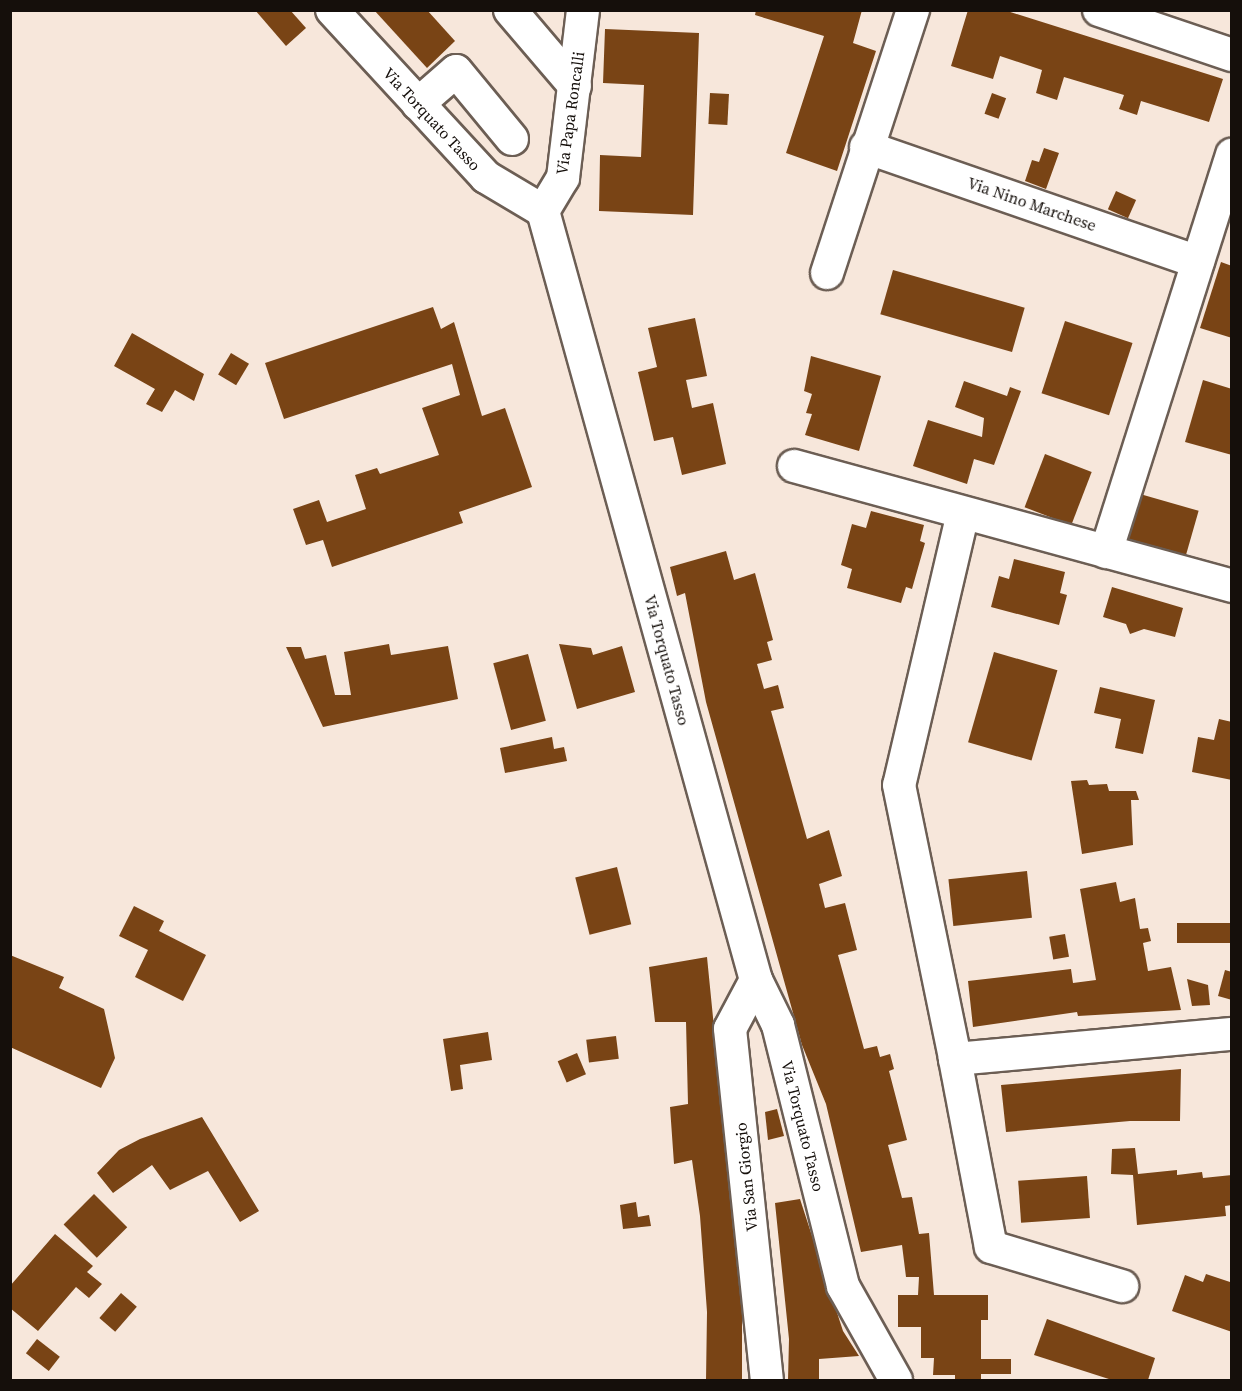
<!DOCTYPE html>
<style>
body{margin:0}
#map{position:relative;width:1242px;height:1391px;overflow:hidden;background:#f7e7db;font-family:"Source Serif 4",serif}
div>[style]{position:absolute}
.building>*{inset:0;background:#794415;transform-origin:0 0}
.roads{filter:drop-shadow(2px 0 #6c5e54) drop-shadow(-2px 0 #6c5e54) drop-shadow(0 2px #6c5e54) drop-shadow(0 -2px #6c5e54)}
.minor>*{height:32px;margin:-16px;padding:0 16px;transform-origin:16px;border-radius:16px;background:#fff}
span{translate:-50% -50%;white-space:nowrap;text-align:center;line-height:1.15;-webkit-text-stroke:6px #fff;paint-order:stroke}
.street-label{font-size:16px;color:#150f0b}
.frame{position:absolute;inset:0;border:12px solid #150f0b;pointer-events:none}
</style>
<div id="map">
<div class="building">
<div style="clip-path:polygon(255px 10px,290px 10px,306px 28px,286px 46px)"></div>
<div style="clip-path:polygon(374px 10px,427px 10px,455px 41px,427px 68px)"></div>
<div style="clip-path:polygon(756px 10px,862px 10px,853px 43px,876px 51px,837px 171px,786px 153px,824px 36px,755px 15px)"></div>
<div style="clip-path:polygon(968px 10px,1004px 10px,1223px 79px,1209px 122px,1141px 101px,1137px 115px,1119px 109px,1124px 95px,1064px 77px,1057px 100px,1036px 93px,1042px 70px,1000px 56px,993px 79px,951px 66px)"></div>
<div style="clip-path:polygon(605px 29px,699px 33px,693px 215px,599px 211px,600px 155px,641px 157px,644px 85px,603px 83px)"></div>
<div style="left:710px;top:93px;width:19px;height:31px;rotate:3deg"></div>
<div style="left:992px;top:93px;width:15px;height:22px;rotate:20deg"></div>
<div style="clip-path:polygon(1044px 148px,1059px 153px,1046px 189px,1025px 181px,1032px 160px,1039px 162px)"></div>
<div style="left:1116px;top:191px;width:22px;height:20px;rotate:24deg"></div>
<div style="clip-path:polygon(1221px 262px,1232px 266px,1232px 338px,1200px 328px)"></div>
<div style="left:893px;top:270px;width:137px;height:46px;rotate:16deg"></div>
<div style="clip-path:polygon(433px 307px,441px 329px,454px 322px,482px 416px,505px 408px,532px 487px,459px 512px,463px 523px,332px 567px,323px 540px,306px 545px,293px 509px,319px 500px,327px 522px,366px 509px,355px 475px,377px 468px,380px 474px,439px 455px,422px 408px,460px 395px,452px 364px,284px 419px,265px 363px)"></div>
<div style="clip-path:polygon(695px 318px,707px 376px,686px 380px,692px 408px,713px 403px,726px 464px,682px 475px,673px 437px,654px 441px,638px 372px,657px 367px,648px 328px)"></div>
<div style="left:1065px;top:321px;width:71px;height:76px;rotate:18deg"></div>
<div style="clip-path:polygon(132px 333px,204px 374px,194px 401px,175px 390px,162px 412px,146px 404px,155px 389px,114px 366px)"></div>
<div style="left:231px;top:353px;width:21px;height:25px;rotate:31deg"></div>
<div style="clip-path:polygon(811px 356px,881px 376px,859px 451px,805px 435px,812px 414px,806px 413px,812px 394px,804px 391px)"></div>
<div style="clip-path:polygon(1203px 380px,1232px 389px,1232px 455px,1185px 442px)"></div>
<div style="clip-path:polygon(964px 381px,1007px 396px,1010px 387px,1021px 391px,994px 465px,974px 459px,967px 484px,913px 466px,928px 420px,982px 437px,984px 418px,955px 407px)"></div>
<div style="left:1045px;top:454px;width:50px;height:57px;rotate:21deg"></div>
<div style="left:1140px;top:494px;width:61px;height:50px;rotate:16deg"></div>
<div style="clip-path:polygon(871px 511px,924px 525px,920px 541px,925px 543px,912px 589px,906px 587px,901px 603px,847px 588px,852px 569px,841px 565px,852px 524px,866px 528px)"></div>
<div style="clip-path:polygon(726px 551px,734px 580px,755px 573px,773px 640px,767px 642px,772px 660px,757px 664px,764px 689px,778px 685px,784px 708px,771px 711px,807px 839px,829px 830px,842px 876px,819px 884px,825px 908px,845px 903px,857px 950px,838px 955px,864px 1049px,877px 1046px,880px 1057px,890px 1054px,894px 1069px,889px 1071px,907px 1140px,888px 1145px,902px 1198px,912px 1197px,919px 1234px,929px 1233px,934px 1295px,988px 1295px,988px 1320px,981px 1320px,981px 1359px,1011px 1359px,1011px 1374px,981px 1374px,981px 1380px,955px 1380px,955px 1375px,933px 1375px,934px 1358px,921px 1358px,921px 1327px,898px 1327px,898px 1295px,918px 1295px,919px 1277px,906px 1277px,902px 1245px,861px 1252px,826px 1104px,802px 1045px,706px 702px,685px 593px,677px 596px,670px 567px)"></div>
<div style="clip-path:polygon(1014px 559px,1065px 572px,1060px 593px,1067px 595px,1059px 625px,991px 607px,999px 576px,1009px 579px)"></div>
<div style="clip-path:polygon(1112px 587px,1183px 608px,1175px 637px,1144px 629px,1130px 634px,1126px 624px,1103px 617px)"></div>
<div style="clip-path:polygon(389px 644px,391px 655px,448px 646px,458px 699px,323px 727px,286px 647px,301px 647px,305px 659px,326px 655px,335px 695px,351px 695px,344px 652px)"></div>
<div style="clip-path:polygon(559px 644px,591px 648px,593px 655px,622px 646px,635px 692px,577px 709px)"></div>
<div style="left:994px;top:652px;width:66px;height:94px;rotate:16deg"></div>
<div style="left:528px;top:654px;width:69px;height:36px;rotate:75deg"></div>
<div style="clip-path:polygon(1100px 687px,1155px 700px,1143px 754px,1115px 748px,1121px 719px,1094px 713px)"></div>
<div style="clip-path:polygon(1219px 719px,1232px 722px,1232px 780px,1192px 772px,1198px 737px,1214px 740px)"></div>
<div style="clip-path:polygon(552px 737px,554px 749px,564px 747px,567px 761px,505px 773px,500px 748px)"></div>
<div style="clip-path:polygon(1087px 780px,1089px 785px,1107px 784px,1109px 791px,1136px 791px,1139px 800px,1131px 800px,1133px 845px,1082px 854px,1071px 781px)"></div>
<div style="left:617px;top:867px;width:59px;height:43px;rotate:76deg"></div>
<div style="left:1027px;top:871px;width:47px;height:79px;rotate:84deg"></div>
<div style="clip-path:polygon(1116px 882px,1120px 902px,1135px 898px,1140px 929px,1148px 928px,1151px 941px,1143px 943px,1148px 971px,1171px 967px,1181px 1010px,1078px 1016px,1077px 1012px,973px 1027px,968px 981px,1071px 969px,1073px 983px,1096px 980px,1080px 889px)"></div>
<div style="clip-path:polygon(134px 906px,164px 921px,159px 931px,206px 955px,183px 1001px,135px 977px,148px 950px,119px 936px)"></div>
<div style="left:1232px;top:923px;width:20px;height:55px;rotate:90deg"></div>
<div style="left:1065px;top:934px;width:23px;height:16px;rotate:80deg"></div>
<div style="clip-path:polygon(10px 955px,64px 977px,59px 988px,104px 1009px,115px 1058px,101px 1088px,10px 1047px)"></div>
<div style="clip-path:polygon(707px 957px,742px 1309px,742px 1380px,706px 1380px,707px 1312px,700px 1216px,692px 1160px,674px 1164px,670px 1107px,688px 1104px,686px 1022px,655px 1022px,649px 967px)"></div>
<div style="clip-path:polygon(1225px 970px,1232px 972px,1232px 1000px,1218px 996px)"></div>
<div style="clip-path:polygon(1187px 979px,1208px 985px,1210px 1005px,1192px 1006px)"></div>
<div style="clip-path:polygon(488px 1032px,492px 1060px,460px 1065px,463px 1089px,451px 1091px,443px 1039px)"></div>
<div style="left:616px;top:1036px;width:23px;height:30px;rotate:83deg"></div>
<div style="left:577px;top:1053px;width:23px;height:21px;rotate:67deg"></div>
<div style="clip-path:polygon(1181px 1069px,1180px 1121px,1130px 1121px,1006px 1132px,1001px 1085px)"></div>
<div style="clip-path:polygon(777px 1109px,784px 1136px,768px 1140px,765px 1112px)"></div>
<div style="clip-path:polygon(202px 1117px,259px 1211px,240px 1222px,208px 1171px,170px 1190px,152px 1165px,113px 1193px,97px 1173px,119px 1150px,140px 1139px)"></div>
<div style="clip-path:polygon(1135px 1148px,1138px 1174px,1177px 1170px,1177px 1175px,1202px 1172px,1203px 1178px,1232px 1175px,1232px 1205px,1225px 1206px,1226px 1216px,1137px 1225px,1133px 1175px,1111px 1174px,1112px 1149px)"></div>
<div style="left:1087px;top:1176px;width:42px;height:69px;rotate:86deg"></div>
<div style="left:94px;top:1194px;width:47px;height:43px;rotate:45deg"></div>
<div style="clip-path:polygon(800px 1199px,843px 1331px,859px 1356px,819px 1359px,819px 1380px,788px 1380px,789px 1339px,775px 1203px)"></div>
<div style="clip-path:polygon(636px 1202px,638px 1217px,649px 1215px,651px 1226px,623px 1229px,620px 1205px)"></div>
<div style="clip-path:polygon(55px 1234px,93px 1266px,87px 1272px,102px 1284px,89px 1298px,76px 1287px,38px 1331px,10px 1308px,10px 1286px)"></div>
<div style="clip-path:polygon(1206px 1274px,1230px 1282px,1232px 1279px,1232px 1332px,1172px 1311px,1185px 1275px,1203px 1282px)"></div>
<div style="left:121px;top:1293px;width:21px;height:33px;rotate:41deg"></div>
<div style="clip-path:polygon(1047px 1319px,1155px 1358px,1148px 1380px,1112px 1380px,1034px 1355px)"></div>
<div style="left:37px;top:1339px;width:29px;height:18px;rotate:38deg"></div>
</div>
<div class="roads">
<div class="minor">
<div style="left:332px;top:10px;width:227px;rotate:47.3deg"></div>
<div style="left:486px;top:177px;width:66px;rotate:30.8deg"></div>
<div style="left:543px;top:211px;width:798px;rotate:74.52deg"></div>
<div style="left:756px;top:980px;width:50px;rotate:63.9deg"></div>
<div style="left:778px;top:1025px;width:269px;rotate:76deg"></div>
<div style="left:843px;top:1286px;width:108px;rotate:60.6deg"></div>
<div style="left:510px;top:10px;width:100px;rotate:49.5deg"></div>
<div style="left:1099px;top:10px;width:140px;rotate:18.7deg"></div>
<div style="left:418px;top:104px;width:50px;rotate:-41deg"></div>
<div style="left:456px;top:71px;width:88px;rotate:50.5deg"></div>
<div style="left:866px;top:147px;width:351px;rotate:19.1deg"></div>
<div style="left:543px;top:211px;width:39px;rotate:-59deg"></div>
<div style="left:563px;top:178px;width:169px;rotate:-83.2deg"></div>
<div style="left:827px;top:273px;width:277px;rotate:-71.9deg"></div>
<div style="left:794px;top:466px;width:454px;rotate:15.3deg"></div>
<div style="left:963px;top:513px;width:279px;rotate:103.2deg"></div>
<div style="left:899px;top:785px;width:280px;rotate:78.4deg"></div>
<div style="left:955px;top:1059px;width:278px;rotate:-5.2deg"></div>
<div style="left:1106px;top:552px;width:417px;rotate:-72.4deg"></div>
<div style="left:756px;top:980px;width:55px;rotate:118deg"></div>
<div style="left:730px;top:1029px;width:353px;rotate:84deg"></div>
<div style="left:955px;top:1059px;width:191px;rotate:79.2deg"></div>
<div style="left:991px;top:1247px;width:137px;rotate:16.6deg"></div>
</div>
</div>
<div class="street-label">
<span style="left:570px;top:113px;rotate:-82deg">Via Papa Roncalli</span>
<span style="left:432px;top:119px;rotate:47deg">Via Torquato Tasso</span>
<span style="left:1032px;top:204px;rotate:19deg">Via Nino Marchese</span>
<span style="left:667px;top:660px;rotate:75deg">Via Torquato Tasso</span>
<span style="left:803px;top:1126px;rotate:76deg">Via Torquato Tasso</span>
<span style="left:746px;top:1177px;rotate:-96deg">Via San Giorgio</span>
</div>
<div class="frame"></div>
</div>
